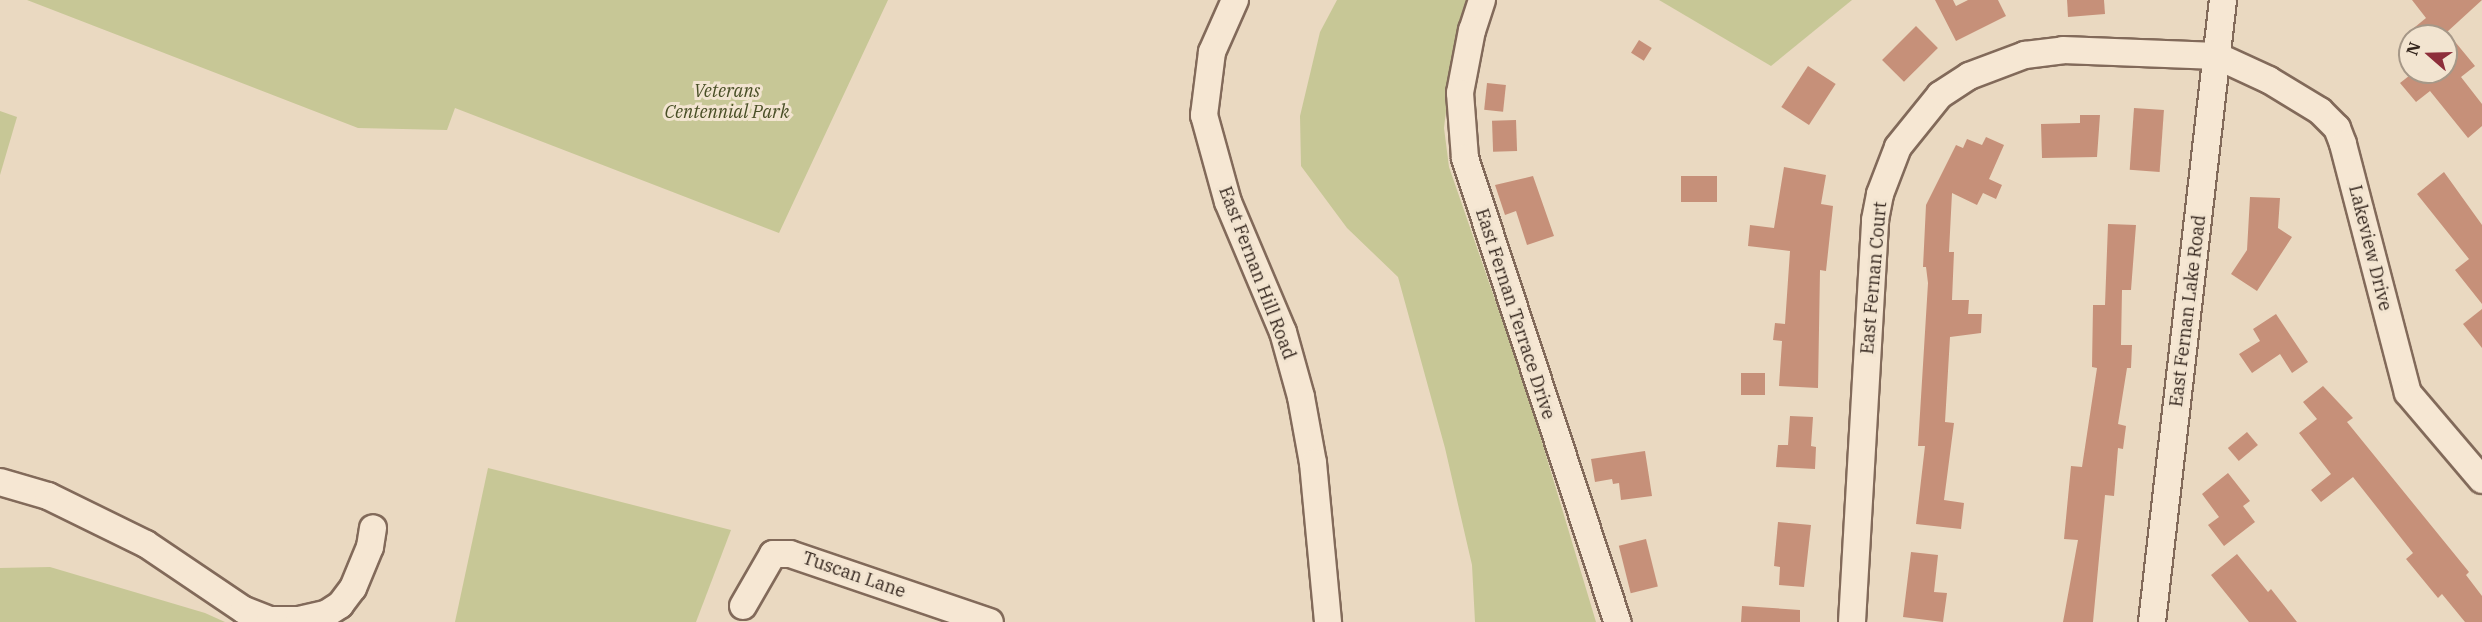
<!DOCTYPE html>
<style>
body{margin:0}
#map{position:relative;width:2482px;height:622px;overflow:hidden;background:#ead9c1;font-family:"IBM Plex Serif",serif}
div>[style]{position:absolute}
.green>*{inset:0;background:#c7c796}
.building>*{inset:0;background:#c69079;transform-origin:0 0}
.roads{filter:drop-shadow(2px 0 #826a5a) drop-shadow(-2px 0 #826a5a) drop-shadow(0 2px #826a5a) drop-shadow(0 -2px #826a5a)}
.minor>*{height:26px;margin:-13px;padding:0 13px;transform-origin:13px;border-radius:13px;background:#f6e7d3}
span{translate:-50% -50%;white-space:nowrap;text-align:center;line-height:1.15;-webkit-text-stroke:6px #f2e4d0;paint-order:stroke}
.park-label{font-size:18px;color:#484e25;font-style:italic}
.street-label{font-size:18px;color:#33251d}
.north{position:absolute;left:2398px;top:24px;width:60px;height:60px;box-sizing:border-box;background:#f2e4d0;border:2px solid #a69888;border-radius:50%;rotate:290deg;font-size:16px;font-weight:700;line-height:24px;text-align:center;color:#33251d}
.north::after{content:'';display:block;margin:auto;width:21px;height:27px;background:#8d2e3a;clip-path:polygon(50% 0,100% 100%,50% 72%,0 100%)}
</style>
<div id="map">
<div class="green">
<div style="clip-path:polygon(27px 0,888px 0,779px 233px,455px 108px,447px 130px,358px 128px)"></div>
<div style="clip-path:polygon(1337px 0,1469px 0,1451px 68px,1444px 128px,1449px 167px,1527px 392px,1596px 622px,1475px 622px,1472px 565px,1445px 448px,1398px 277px,1347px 228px,1301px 166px,1300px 116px,1320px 32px)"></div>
<div style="clip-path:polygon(1659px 0,1852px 0,1771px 66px)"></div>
<div style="clip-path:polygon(0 111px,17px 117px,0 175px)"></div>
<div style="clip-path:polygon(488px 468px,731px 530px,696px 622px,455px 622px)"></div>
<div style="clip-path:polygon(50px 567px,205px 613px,225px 622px,0 622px,0 568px)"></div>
</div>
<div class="building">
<div style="clip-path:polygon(1935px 0,1953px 0,1956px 6px,1968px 0,1998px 0,2006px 16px,1956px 41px)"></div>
<div style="clip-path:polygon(2067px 0,2104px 0,2105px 14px,2068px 17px)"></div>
<div style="clip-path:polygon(2412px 0,2482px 0,2447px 32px,2475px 66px,2461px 77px,2482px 104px,2482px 126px,2468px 138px,2430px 91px,2416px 102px,2400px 83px,2414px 72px,2446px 72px,2446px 33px,2442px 36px,2404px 36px,2426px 18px)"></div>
<div style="left:1916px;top:26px;width:31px;height:48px;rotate:45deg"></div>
<div style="left:1639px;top:40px;width:15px;height:15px;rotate:32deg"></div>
<div style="left:1808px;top:66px;width:33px;height:49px;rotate:33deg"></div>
<div style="left:1487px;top:83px;width:19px;height:27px;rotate:6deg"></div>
<div style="left:2134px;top:108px;width:30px;height:62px;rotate:4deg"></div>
<div style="clip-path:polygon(2080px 115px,2100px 115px,2097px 157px,2042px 158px,2041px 124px,2080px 123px)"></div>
<div style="left:1516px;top:120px;width:31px;height:24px;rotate:88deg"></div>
<div style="clip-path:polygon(1986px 137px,2004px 145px,1989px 179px,2002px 185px,1996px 199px,1983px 193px,1977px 205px,1952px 193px,1949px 252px,1954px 252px,1952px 300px,1969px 300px,1968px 314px,1982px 314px,1981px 333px,1950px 337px,1945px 422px,1954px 423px,1944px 500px,1964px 503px,1961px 529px,1916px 524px,1925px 446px,1918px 446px,1928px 283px,1926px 267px,1923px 267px,1926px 205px,1956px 145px,1963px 148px,1967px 139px,1982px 145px)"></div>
<div style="clip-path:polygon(1784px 167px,1826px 175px,1821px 204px,1833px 206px,1826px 271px,1820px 270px,1818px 388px,1779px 386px,1782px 341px,1773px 340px,1775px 323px,1785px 324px,1790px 251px,1748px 246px,1750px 225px,1774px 228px)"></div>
<div style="clip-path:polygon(2444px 172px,2482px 225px,2482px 304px,2455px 270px,2469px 259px,2417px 194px)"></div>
<div style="clip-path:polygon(1533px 176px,1554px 236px,1527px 245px,1516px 211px,1505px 215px,1495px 185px)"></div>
<div style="left:1717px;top:176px;width:26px;height:36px;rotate:90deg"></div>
<div style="clip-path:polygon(2250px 197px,2280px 198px,2278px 228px,2292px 237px,2257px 291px,2231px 274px,2247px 250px)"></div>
<div style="clip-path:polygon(2108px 224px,2136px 225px,2131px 290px,2122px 290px,2121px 345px,2132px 345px,2131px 368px,2127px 368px,2118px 424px,2126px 426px,2123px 449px,2118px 448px,2114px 496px,2105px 495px,2093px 622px,2063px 622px,2078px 540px,2064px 539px,2071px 466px,2082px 467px,2097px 368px,2092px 367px,2093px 305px,2105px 305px)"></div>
<div style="clip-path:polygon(2482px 309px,2482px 348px,2463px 324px)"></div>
<div style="clip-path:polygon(2276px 314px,2308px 362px,2292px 373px,2280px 354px,2252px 373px,2239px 354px,2260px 341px,2253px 329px)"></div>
<div style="left:1741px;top:373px;width:24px;height:22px"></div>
<div style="clip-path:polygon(2323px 386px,2353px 418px,2347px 422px,2469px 572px,2466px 575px,2482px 596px,2482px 622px,2465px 622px,2442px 594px,2438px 598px,2406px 559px,2413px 553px,2353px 477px,2321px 502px,2311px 490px,2331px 474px,2299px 433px,2317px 419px,2303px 402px)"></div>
<div style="clip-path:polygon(1790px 416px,1813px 417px,1811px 446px,1816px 447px,1815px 469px,1776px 467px,1778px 445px,1788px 445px)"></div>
<div style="left:2247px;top:432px;width:17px;height:25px;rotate:50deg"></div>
<div style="clip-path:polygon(1645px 451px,1652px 496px,1621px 500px,1619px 483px,1613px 484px,1612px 479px,1595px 482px,1591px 459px)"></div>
<div style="clip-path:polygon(2228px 473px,2250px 501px,2243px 506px,2255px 522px,2224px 546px,2208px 525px,2219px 517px,2202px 494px)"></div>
<div style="clip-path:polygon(1778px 522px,1811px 525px,1804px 587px,1779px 585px,1780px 567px,1774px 566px)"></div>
<div style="left:1646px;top:539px;width:49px;height:28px;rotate:76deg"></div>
<div style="clip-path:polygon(1911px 552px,1938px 555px,1934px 592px,1947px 593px,1943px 622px,1903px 617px)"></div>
<div style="clip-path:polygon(2237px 554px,2268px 592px,2271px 589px,2297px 622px,2249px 622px,2211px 575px)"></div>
<div style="clip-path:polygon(1742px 606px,1800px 610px,1800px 622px,1741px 622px)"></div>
</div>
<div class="roads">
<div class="minor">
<div style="left:1235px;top:0;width:57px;rotate:113.9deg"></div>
<div style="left:1212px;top:52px;width:64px;rotate:97.2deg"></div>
<div style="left:1204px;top:115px;width:90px;rotate:74.6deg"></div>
<div style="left:1228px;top:202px;width:141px;rotate:67.1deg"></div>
<div style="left:1283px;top:332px;width:67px;rotate:74.5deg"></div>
<div style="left:1301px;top:397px;width:67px;rotate:79.7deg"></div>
<div style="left:1313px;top:463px;width:160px;rotate:84.6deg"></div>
<div style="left:1482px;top:0;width:32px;rotate:108deg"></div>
<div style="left:1472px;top:30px;width:64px;rotate:100.8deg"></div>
<div style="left:1460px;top:93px;width:65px;rotate:85.6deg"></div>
<div style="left:1465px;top:158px;width:489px;rotate:71.8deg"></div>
<div style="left:0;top:482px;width:50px;rotate:16.3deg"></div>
<div style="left:48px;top:496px;width:109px;rotate:26.1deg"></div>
<div style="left:146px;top:544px;width:118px;rotate:34deg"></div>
<div style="left:244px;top:610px;width:28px;rotate:21deg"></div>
<div style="left:270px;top:620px;width:29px"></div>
<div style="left:299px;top:620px;width:28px;rotate:-13deg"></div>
<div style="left:326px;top:614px;width:17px;rotate:-33deg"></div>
<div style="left:340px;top:605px;width:21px;rotate:-53deg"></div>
<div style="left:353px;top:588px;width:44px;rotate:-67.5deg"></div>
<div style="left:370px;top:547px;width:19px;rotate:-81deg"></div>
<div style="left:743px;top:606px;width:60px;rotate:-60deg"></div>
<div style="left:773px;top:554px;width:17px"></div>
<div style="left:790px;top:554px;width:211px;rotate:18.8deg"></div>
<div style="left:1852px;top:622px;width:403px;rotate:-86.7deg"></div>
<div style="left:1875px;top:220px;width:26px;rotate:-79deg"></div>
<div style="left:1880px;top:194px;width:50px;rotate:-69deg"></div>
<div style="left:1898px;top:147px;width:67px;rotate:-51.1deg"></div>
<div style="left:1940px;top:95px;width:35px;rotate:-33deg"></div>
<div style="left:1969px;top:76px;width:60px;rotate:-20.6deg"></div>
<div style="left:2025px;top:55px;width:38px;rotate:-7deg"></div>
<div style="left:2063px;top:50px;width:154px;rotate:2.2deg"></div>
<div style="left:2217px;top:56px;width:57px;rotate:24.8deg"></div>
<div style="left:2269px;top:80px;width:60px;rotate:31.3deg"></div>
<div style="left:2320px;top:111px;width:24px;rotate:45deg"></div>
<div style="left:2337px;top:128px;width:17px;rotate:69deg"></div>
<div style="left:2343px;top:144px;width:257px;rotate:75.4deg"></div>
<div style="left:2408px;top:393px;width:114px;rotate:49.6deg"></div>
<div style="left:2152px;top:622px;width:626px;rotate:-83.49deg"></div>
</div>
</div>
<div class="park-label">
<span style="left:727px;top:102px">Veterans<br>Centennial Park</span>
</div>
<div class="street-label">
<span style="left:2370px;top:248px;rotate:76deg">Lakeview Drive</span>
<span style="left:1257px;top:273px;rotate:69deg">East Fernan Hill Road</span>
<span style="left:1874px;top:278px;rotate:-85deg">East Fernan Court</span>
<span style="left:2188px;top:311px;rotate:-83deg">East Fernan Lake Road</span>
<span style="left:1515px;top:314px;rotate:72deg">East Fernan Terrace Drive</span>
<span style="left:854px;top:575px;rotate:19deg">Tuscan Lane</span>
</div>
<div class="north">N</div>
</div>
